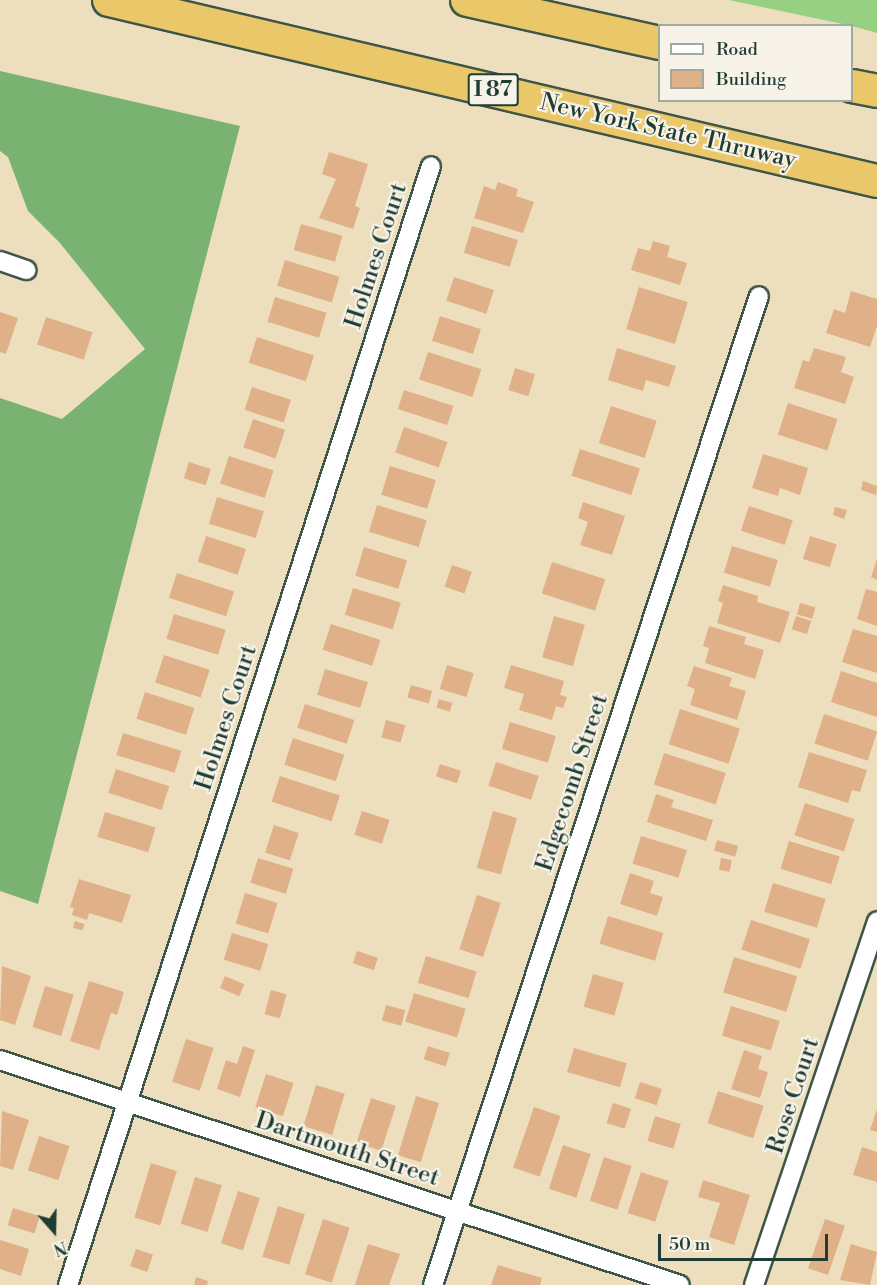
<!DOCTYPE html>
<style>
body{margin:0}
#map{position:relative;width:877px;height:1285px;overflow:hidden;background:#eddfbd;font-family:"Libre Bodoni",serif}
div>[style]{position:absolute}
.green>*{inset:0;background:#97d083}
.forest>*{inset:0;background:#79b271}
.building>*{inset:0;background:#e0b188;transform-origin:0 0}
.roads{filter:drop-shadow(2px 0 #3e5549) drop-shadow(-2px 0 #3e5549) drop-shadow(0 2px #3e5549) drop-shadow(0 -2px #3e5549)}
.street>*{height:18px;margin:-9px;padding:0 9px;transform-origin:9px;border-radius:9px;background:#fff}
.highway>*{height:32px;margin:-16px;padding:0 16px;transform-origin:16px;border-radius:16px;background:#eac769}
span{translate:-50% -50%;white-space:nowrap;text-align:center;line-height:1.15;-webkit-text-stroke:4.5px #f7f3e8;paint-order:stroke}
.shield-label span{padding:2px 4px;background:#f7f3e8;border:2px solid;border-radius:4px;-webkit-text-stroke-width:0}
.shield-label{font-size:22px;color:#1f3d34;font-weight:700}
.street-label{font-size:24px;color:#1f3d34}
.legend{position:absolute;left:658px;top:24px;width:195px;height:78px;box-sizing:border-box;background:#f7f3e8;border:2px solid #a1aaa0;margin:0;padding:8px 10px;list-style:none;font-size:18px;color:#1f3d34}
.legend li{display:flex;align-items:center;gap:12px;height:30px}
.legend b{width:30px;border:2px solid #a1aaa0}
.north{position:absolute;left:24px;top:1201px;width:60px;height:60px;-webkit-text-stroke:4px #f7f3e8;paint-order:stroke;rotate:160deg;font-size:16px;font-weight:700;line-height:24px;text-align:center;color:#1f3d34}
.north::after{content:'';display:block;margin:auto;width:21px;height:27px;background:#1f3d34;clip-path:polygon(50% 0,100% 100%,50% 72%,0 100%)}
.scale{position:absolute;left:658px;top:1234px;width:170px;height:27px;box-sizing:border-box;border:3px solid #1f3d34;border-top:0;padding-left:8px;font-size:18px;line-height:21px;white-space:nowrap;color:#1f3d34;-webkit-text-stroke:4px #f7f3e8;paint-order:stroke}
</style>
<div id="map">
<div class="green">
<div style="clip-path:polygon(729px 0,877px 0,877px 33px,852px 26px)"></div>
</div>
<div class="forest">
<div style="clip-path:polygon(0 71px,240px 126px,38px 904px,0 891px,0 398px,62px 419px,145px 349px,60px 243px,28px 211px,8px 157px,0 151px)"></div>
</div>
<div class="building">
<div style="clip-path:polygon(329px 152px,368px 164px,355px 206px,360px 208px,353px 229px,319px 218px,336px 179px,322px 174px)"></div>
<div style="clip-path:polygon(498px 182px,518px 189px,516px 196px,534px 202px,523px 233px,474px 218px,484px 186px,495px 190px)"></div>
<div style="left:301px;top:224px;width:43px;height:27px;rotate:16deg"></div>
<div style="left:472px;top:226px;width:48px;height:28px;rotate:17deg"></div>
<div style="clip-path:polygon(653px 241px,670px 246px,667px 257px,687px 263px,680px 285px,631px 270px,638px 248px,650px 251px)"></div>
<div style="left:285px;top:260px;width:57px;height:27px;rotate:17deg"></div>
<div style="left:454px;top:277px;width:42px;height:25px;rotate:18deg"></div>
<div style="left:639px;top:287px;width:51px;height:44px;rotate:17deg"></div>
<div style="clip-path:polygon(851px 291px,877px 299px,877px 326px,870px 347px,826px 333px,834px 309px,845px 313px)"></div>
<div style="left:275px;top:297px;width:54px;height:26px;rotate:17deg"></div>
<div style="clip-path:polygon(0 312px,18px 318px,6px 354px,0 352px)"></div>
<div style="left:440px;top:316px;width:43px;height:26px;rotate:18deg"></div>
<div style="left:46px;top:317px;width:49px;height:29px;rotate:18deg"></div>
<div style="left:257px;top:337px;width:60px;height:27px;rotate:18deg"></div>
<div style="clip-path:polygon(617px 348px,676px 366px,669px 387px,646px 380px,643px 391px,608px 380px)"></div>
<div style="clip-path:polygon(814px 348px,846px 357px,841px 372px,854px 377px,845px 404px,794px 388px,803px 360px,809px 362px)"></div>
<div style="left:428px;top:352px;width:56px;height:29px;rotate:18deg"></div>
<div style="left:515px;top:368px;width:21px;height:23px;rotate:17deg"></div>
<div style="left:252px;top:387px;width:41px;height:24px;rotate:18deg"></div>
<div style="left:404px;top:390px;width:52px;height:20px;rotate:18deg"></div>
<div style="left:788px;top:403px;width:52px;height:33px;rotate:18deg"></div>
<div style="left:611px;top:406px;width:48px;height:39px;rotate:18deg"></div>
<div style="left:253px;top:419px;width:34px;height:30px;rotate:19deg"></div>
<div style="left:404px;top:427px;width:46px;height:27px;rotate:19deg"></div>
<div style="left:580px;top:449px;width:63px;height:28px;rotate:18deg"></div>
<div style="clip-path:polygon(763px 454px,808px 468px,800px 495px,780px 488px,778px 496px,752px 488px)"></div>
<div style="left:229px;top:456px;width:47px;height:29px;rotate:18deg"></div>
<div style="left:189px;top:462px;width:23px;height:17px;rotate:18deg"></div>
<div style="left:390px;top:466px;width:48px;height:30px;rotate:17deg"></div>
<div style="clip-path:polygon(863px 481px,877px 486px,876px 495px,861px 490px)"></div>
<div style="left:217px;top:497px;width:49px;height:28px;rotate:17deg"></div>
<div style="clip-path:polygon(583px 502px,625px 516px,612px 555px,580px 545px,588px 522px,578px 518px)"></div>
<div style="left:377px;top:505px;width:52px;height:28px;rotate:17deg"></div>
<div style="left:749px;top:506px;width:46px;height:26px;rotate:18deg"></div>
<div style="clip-path:polygon(835px 507px,847px 510px,844px 519px,833px 515px)"></div>
<div style="left:206px;top:536px;width:42px;height:27px;rotate:18deg"></div>
<div style="left:810px;top:536px;width:28px;height:24px;rotate:17deg"></div>
<div style="left:732px;top:546px;width:48px;height:28px;rotate:17deg"></div>
<div style="left:364px;top:547px;width:45px;height:30px;rotate:17deg"></div>
<div style="clip-path:polygon(877px 559px,877px 580px,871px 577px)"></div>
<div style="left:552px;top:562px;width:56px;height:33px;rotate:18deg"></div>
<div style="left:452px;top:565px;width:21px;height:23px;rotate:19deg"></div>
<div style="left:177px;top:573px;width:60px;height:26px;rotate:18deg"></div>
<div style="clip-path:polygon(723px 585px,758px 596px,757px 602px,790px 612px,780px 643px,717px 623px,723px 603px,718px 601px)"></div>
<div style="left:353px;top:588px;width:50px;height:28px;rotate:17deg"></div>
<div style="clip-path:polygon(866px 589px,877px 592px,877px 626px,857px 619px)"></div>
<div style="left:800px;top:603px;width:16px;height:12px;rotate:15deg"></div>
<div style="left:174px;top:614px;width:54px;height:26px;rotate:17deg"></div>
<div style="left:554px;top:616px;width:32px;height:43px;rotate:16deg"></div>
<div style="left:796px;top:616px;width:16px;height:14px;rotate:18deg"></div>
<div style="left:331px;top:624px;width:52px;height:27px;rotate:18deg"></div>
<div style="clip-path:polygon(709px 626px,746px 637px,744px 644px,764px 650px,755px 679px,705px 663px,709px 648px,703px 646px)"></div>
<div style="clip-path:polygon(853px 629px,877px 636px,877px 673px,842px 662px)"></div>
<div style="left:164px;top:655px;width:48px;height:29px;rotate:18deg"></div>
<div style="left:447px;top:665px;width:28px;height:25px;rotate:17deg"></div>
<div style="clip-path:polygon(511px 665px,564px 681px,560px 695px,567px 697px,563px 708px,556px 706px,552px 720px,519px 710px,524px 694px,504px 688px)"></div>
<div style="clip-path:polygon(694px 666px,732px 678px,729px 686px,746px 691px,737px 720px,690px 705px,695px 689px,687px 686px)"></div>
<div style="left:325px;top:669px;width:45px;height:27px;rotate:17deg"></div>
<div style="clip-path:polygon(841px 671px,877px 683px,877px 717px,831px 702px)"></div>
<div style="left:411px;top:685px;width:22px;height:13px;rotate:16deg"></div>
<div style="left:145px;top:692px;width:52px;height:28px;rotate:18deg"></div>
<div style="left:439px;top:699px;width:14px;height:9px;rotate:17deg"></div>
<div style="left:305px;top:704px;width:52px;height:25px;rotate:18deg"></div>
<div style="left:680px;top:709px;width:63px;height:37px;rotate:18deg"></div>
<div style="left:824px;top:714px;width:56px;height:31px;rotate:18deg"></div>
<div style="left:386px;top:720px;width:20px;height:18px;rotate:15deg"></div>
<div style="left:510px;top:722px;width:48px;height:28px;rotate:17deg"></div>
<div style="left:123px;top:733px;width:61px;height:23px;rotate:17deg"></div>
<div style="left:293px;top:738px;width:54px;height:28px;rotate:18deg"></div>
<div style="clip-path:polygon(809px 752px,867px 770px,860px 792px,852px 790px,848px 803px,798px 787px)"></div>
<div style="left:664px;top:753px;width:65px;height:33px;rotate:18deg"></div>
<div style="left:496px;top:762px;width:45px;height:25px;rotate:18deg"></div>
<div style="left:440px;top:764px;width:22px;height:13px;rotate:18deg"></div>
<div style="left:116px;top:769px;width:56px;height:25px;rotate:18deg"></div>
<div style="left:280px;top:776px;width:63px;height:27px;rotate:18deg"></div>
<div style="clip-path:polygon(656px 794px,674px 800px,671px 807px,713px 820px,706px 841px,647px 822px)"></div>
<div style="left:805px;top:803px;width:52px;height:34px;rotate:18deg"></div>
<div style="left:362px;top:811px;width:29px;height:25px;rotate:18deg"></div>
<div style="left:493px;top:811px;width:25px;height:59px;rotate:16deg"></div>
<div style="left:105px;top:812px;width:53px;height:26px;rotate:17deg"></div>
<div style="left:274px;top:825px;width:26px;height:29px;rotate:18deg"></div>
<div style="left:641px;top:836px;width:48px;height:29px;rotate:17deg"></div>
<div style="left:717px;top:840px;width:22px;height:11px;rotate:16deg"></div>
<div style="left:789px;top:841px;width:53px;height:29px;rotate:17deg"></div>
<div style="left:258px;top:858px;width:37px;height:26px;rotate:17deg"></div>
<div style="left:721px;top:858px;width:11px;height:12px;rotate:10deg"></div>
<div style="clip-path:polygon(630px 873px,654px 881px,650px 893px,663px 897px,657px 916px,620px 904px)"></div>
<div style="clip-path:polygon(79px 879px,131px 895px,122px 923px,89px 913px,87px 920px,72px 915px,74px 908px,70px 907px)"></div>
<div style="left:773px;top:883px;width:55px;height:30px;rotate:17deg"></div>
<div style="left:245px;top:893px;width:34px;height:32px;rotate:17deg"></div>
<div style="left:477px;top:895px;width:25px;height:57px;rotate:18deg"></div>
<div style="left:608px;top:916px;width:58px;height:29px;rotate:17deg"></div>
<div style="left:751px;top:920px;width:62px;height:31px;rotate:18deg"></div>
<div style="left:75px;top:921px;width:10px;height:7px;rotate:17deg"></div>
<div style="left:232px;top:933px;width:38px;height:28px;rotate:17deg"></div>
<div style="left:357px;top:951px;width:22px;height:13px;rotate:18deg"></div>
<div style="left:426px;top:956px;width:53px;height:28px;rotate:17deg"></div>
<div style="left:734px;top:957px;width:66px;height:37px;rotate:17deg"></div>
<div style="clip-path:polygon(2px 966px,31px 976px,15px 1025px,0 1020px)"></div>
<div style="left:593px;top:974px;width:32px;height:34px;rotate:16deg"></div>
<div style="left:225px;top:976px;width:21px;height:13px;rotate:23deg"></div>
<div style="clip-path:polygon(89px 981px,124px 992px,117px 1015px,111px 1013px,99px 1050px,70px 1041px)"></div>
<div style="left:45px;top:986px;width:30px;height:43px;rotate:17deg"></div>
<div style="left:271px;top:990px;width:16px;height:25px;rotate:15deg"></div>
<div style="left:414px;top:993px;width:54px;height:30px;rotate:17deg"></div>
<div style="left:386px;top:1005px;width:20px;height:16px;rotate:15deg"></div>
<div style="left:731px;top:1006px;width:51px;height:31px;rotate:17deg"></div>
<div style="left:186px;top:1039px;width:29px;height:45px;rotate:18deg"></div>
<div style="clip-path:polygon(243px 1046px,255px 1050px,240px 1097px,217px 1089px,226px 1060px,237px 1064px)"></div>
<div style="left:428px;top:1046px;width:23px;height:14px;rotate:18deg"></div>
<div style="left:574px;top:1048px;width:55px;height:25px;rotate:16deg"></div>
<div style="clip-path:polygon(744px 1050px,762px 1056px,758px 1069px,768px 1072px,760px 1098px,731px 1089px)"></div>
<div style="left:266px;top:1074px;width:29px;height:35px;rotate:18deg"></div>
<div style="left:640px;top:1082px;width:23px;height:17px;rotate:18deg"></div>
<div style="left:316px;top:1085px;width:30px;height:43px;rotate:17deg"></div>
<div style="left:718px;top:1091px;width:48px;height:34px;rotate:18deg"></div>
<div style="left:416px;top:1096px;width:24px;height:62px;rotate:17deg"></div>
<div style="left:371px;top:1098px;width:26px;height:47px;rotate:18deg"></div>
<div style="left:613px;top:1103px;width:19px;height:21px;rotate:18deg"></div>
<div style="left:534px;top:1107px;width:28px;height:64px;rotate:19deg"></div>
<div style="clip-path:polygon(877px 1109px,877px 1132px,870px 1130px)"></div>
<div style="clip-path:polygon(2px 1111px,29px 1120px,13px 1170px,0 1166px)"></div>
<div style="left:655px;top:1116px;width:27px;height:26px;rotate:17deg"></div>
<div style="left:39px;top:1136px;width:32px;height:36px;rotate:18deg"></div>
<div style="left:563px;top:1145px;width:29px;height:46px;rotate:18deg"></div>
<div style="clip-path:polygon(862px 1147px,877px 1152px,877px 1182px,853px 1175px)"></div>
<div style="left:604px;top:1157px;width:29px;height:46px;rotate:18deg"></div>
<div style="left:151px;top:1163px;width:27px;height:57px;rotate:17deg"></div>
<div style="left:641px;top:1172px;width:29px;height:43px;rotate:18deg"></div>
<div style="left:195px;top:1177px;width:28px;height:49px;rotate:17deg"></div>
<div style="clip-path:polygon(703px 1180px,750px 1195px,734px 1245px,709px 1237px,720px 1203px,698px 1197px)"></div>
<div style="left:238px;top:1191px;width:23px;height:55px;rotate:18deg"></div>
<div style="left:278px;top:1206px;width:28px;height:53px;rotate:17deg"></div>
<div style="left:13px;top:1208px;width:28px;height:18px;rotate:17deg"></div>
<div style="left:323px;top:1219px;width:28px;height:58px;rotate:18deg"></div>
<div style="left:825px;top:1219px;width:21px;height:52px;rotate:19deg"></div>
<div style="clip-path:polygon(0 1240px,29px 1249px,21px 1276px,0 1269px)"></div>
<div style="clip-path:polygon(368px 1244px,400px 1254px,389px 1285px,355px 1285px)"></div>
<div style="clip-path:polygon(851px 1244px,877px 1252px,870px 1285px,840px 1280px)"></div>
<div style="left:136px;top:1249px;width:18px;height:18px;rotate:19deg"></div>
<div style="clip-path:polygon(498px 1265px,542px 1278px,540px 1285px,491px 1285px)"></div>
<div style="clip-path:polygon(196px 1277px,208px 1281px,207px 1285px,194px 1285px)"></div>
</div>
<div class="roads">
<div class="street">
<div style="left:0;top:261px;width:28px;rotate:19deg"></div>
<div style="left:0;top:1060px;width:716px;rotate:18.31deg"></div>
<div style="left:68px;top:1285px;width:1176px;rotate:-72.03deg"></div>
<div style="left:433px;top:1285px;width:1041px;rotate:-71.76deg"></div>
<div style="left:754px;top:1285px;width:384px;rotate:-71.3deg"></div>
</div>
<div class="highway">
<div style="left:109px;top:0;width:789px;rotate:13.26deg"></div>
<div style="left:467px;top:0;width:198px;rotate:12.6deg"></div>
<div style="left:852px;top:86px;width:25px;rotate:11deg"></div>
</div>
</div>
<div class="shield-label">
<span style="left:493px;top:90px">I 87</span>
</div>
<div class="street-label">
<span style="left:668px;top:132px;rotate:13deg">New York State Thruway</span>
<span style="left:377px;top:256px;rotate:-72deg">Holmes Court</span>
<span style="left:227px;top:718px;rotate:-72deg">Holmes Court</span>
<span style="left:573px;top:783px;rotate:-72deg">Edgecomb Street</span>
<span style="left:794px;top:1096px;rotate:-72deg">Rose Court</span>
<span style="left:347px;top:1150px;rotate:18deg">Dartmouth Street</span>
</div>
<ul class="legend">
<li><b style="height:8px;background:#fff"></b>Road</li>
<li><b style="height:16px;background:#e0b188"></b>Building</li>
</ul>
<div class="north">N</div>
<div class="scale">50 m</div>
</div>
